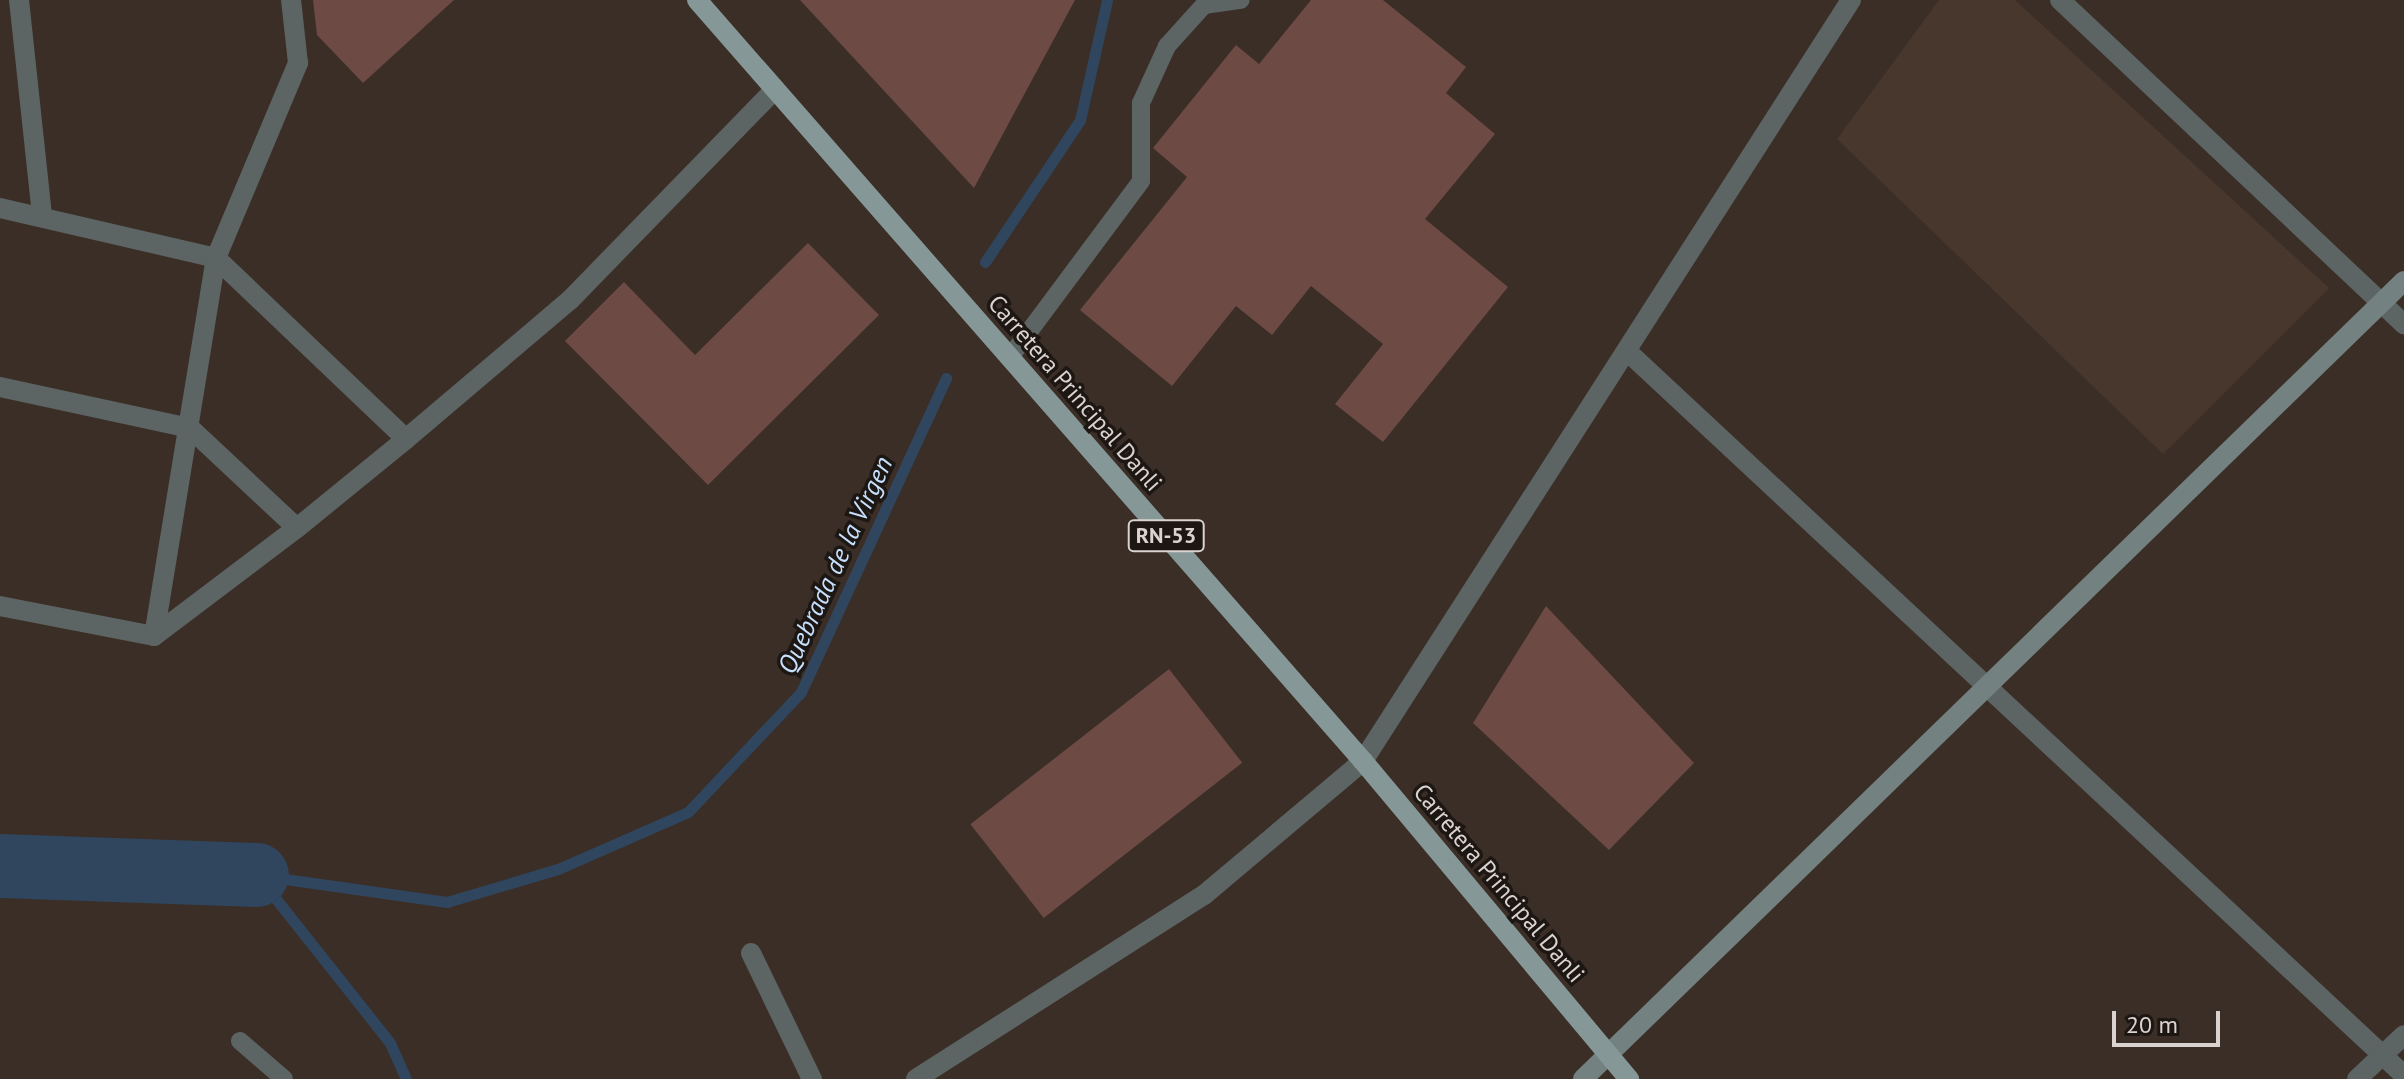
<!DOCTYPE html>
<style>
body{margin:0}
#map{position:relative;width:2404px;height:1079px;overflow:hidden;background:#3a2e26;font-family:"PT Sans",sans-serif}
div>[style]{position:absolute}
.education>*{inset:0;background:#48372d}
.stream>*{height:11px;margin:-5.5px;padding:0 5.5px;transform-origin:5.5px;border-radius:5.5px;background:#30465f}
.river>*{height:64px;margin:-32px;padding:0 32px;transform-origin:32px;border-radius:32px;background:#30465f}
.building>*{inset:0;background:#6d4a43;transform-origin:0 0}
.lane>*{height:18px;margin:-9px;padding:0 9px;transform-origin:9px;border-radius:9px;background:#5c6464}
.street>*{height:20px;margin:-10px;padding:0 10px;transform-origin:10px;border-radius:10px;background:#5c6464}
.secondary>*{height:20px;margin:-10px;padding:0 10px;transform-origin:10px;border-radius:10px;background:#748181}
.primary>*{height:20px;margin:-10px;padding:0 10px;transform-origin:10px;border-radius:10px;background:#869797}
span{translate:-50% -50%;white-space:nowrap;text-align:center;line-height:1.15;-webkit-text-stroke:7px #1d1714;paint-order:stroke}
.shield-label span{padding:2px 6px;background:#1d1714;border:2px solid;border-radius:6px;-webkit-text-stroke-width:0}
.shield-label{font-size:22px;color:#dbd3cf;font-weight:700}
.street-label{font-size:24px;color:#dbd3cf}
.water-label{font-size:26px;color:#c7e0fd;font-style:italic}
.scale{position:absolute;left:2112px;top:1011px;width:108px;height:36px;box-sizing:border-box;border:4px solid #dbd3cf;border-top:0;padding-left:10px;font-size:24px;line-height:28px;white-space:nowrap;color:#dbd3cf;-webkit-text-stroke:6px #1d1714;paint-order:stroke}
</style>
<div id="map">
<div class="education">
<div style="clip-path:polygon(1939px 0,2015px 0,2329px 288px,2163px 454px,1837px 139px)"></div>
</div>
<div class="stream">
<div style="left:985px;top:262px;width:171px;rotate:-56.2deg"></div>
<div style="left:1080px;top:120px;width:123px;rotate:-77.3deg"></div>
<div style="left:257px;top:875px;width:192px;rotate:8.1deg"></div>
<div style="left:447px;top:902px;width:116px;rotate:-16.6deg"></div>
<div style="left:558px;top:869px;width:142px;rotate:-23.7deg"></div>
<div style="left:688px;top:812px;width:165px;rotate:-46.7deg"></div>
<div style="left:801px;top:692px;width:346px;rotate:-65.2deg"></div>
<div style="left:257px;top:875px;width:214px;rotate:51.6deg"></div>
<div style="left:390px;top:1043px;width:39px;rotate:66deg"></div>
</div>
<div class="river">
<div style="left:0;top:866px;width:257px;rotate:2deg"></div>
</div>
<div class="building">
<div style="clip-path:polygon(313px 0,454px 0,363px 83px,317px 35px)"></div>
<div style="clip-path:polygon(800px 0,1075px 0,974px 188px)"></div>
<div style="clip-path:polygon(1311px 0,1383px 0,1466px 67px,1446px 93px,1495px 134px,1425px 219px,1508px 287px,1383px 442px,1335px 404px,1383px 344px,1311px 286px,1272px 335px,1236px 306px,1172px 386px,1080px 310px,1187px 177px,1153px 148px,1236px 45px,1259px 64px)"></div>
<div style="clip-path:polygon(808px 243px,879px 315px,708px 485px,565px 341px,624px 282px,695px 355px)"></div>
<div style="clip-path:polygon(1546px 606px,1694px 763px,1609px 850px,1473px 723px)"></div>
<div style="left:1169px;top:669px;width:119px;height:252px;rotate:52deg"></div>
</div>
<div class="lane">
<div style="left:1010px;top:357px;width:219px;rotate:-53.3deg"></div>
<div style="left:1141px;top:181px;width:78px;rotate:-90deg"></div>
<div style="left:1141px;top:103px;width:63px;rotate:-65.5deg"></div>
<div style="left:1167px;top:46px;width:55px;rotate:-47.9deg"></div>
<div style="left:1204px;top:5px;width:37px;rotate:-8deg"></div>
<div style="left:240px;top:1041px;width:58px;rotate:40.8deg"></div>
</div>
<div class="street">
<div style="left:19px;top:0;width:217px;rotate:83.9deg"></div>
<div style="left:2060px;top:0;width:473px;rotate:43.3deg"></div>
<div style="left:0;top:208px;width:222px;rotate:13deg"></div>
<div style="left:216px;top:258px;width:262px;rotate:43.6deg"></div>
<div style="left:406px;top:439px;width:215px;rotate:-40.3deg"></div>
<div style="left:570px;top:300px;width:294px;rotate:-45.8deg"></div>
<div style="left:1628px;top:352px;width:1061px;rotate:42.98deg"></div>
<div style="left:0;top:387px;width:194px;rotate:12.2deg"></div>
<div style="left:190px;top:428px;width:146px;rotate:43.1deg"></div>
<div style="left:297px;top:528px;width:141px;rotate:-39.2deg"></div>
<div style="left:0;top:606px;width:157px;rotate:11deg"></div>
<div style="left:154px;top:636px;width:179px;rotate:-37.1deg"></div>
<div style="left:154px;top:636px;width:383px;rotate:-80.7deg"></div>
<div style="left:216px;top:258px;width:212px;rotate:-67.2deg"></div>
<div style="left:298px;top:63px;width:63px;rotate:-96.3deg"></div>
<div style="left:751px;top:953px;width:140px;rotate:64.2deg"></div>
<div style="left:916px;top:1079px;width:342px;rotate:-32.6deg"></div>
<div style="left:1204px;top:895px;width:208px;rotate:-40.1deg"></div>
<div style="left:1363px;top:761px;width:904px;rotate:-57.33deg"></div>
<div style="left:2357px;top:1079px;width:64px;rotate:-43.1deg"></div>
</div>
<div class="secondary">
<div style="left:1583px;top:1079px;width:1145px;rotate:-44.19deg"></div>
</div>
<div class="primary">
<div style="left:697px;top:0;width:1011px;rotate:48.81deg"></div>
<div style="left:1363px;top:761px;width:415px;rotate:50.1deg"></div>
</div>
<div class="shield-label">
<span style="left:1166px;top:536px">RN-53</span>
</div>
<div class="street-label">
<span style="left:1075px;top:393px;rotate:49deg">Carretera Principal Danli</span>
<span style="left:1499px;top:883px;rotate:50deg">Carretera Principal Danli</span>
</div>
<div class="water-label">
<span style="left:835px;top:565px;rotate:-65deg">Quebrada de la Virgen</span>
</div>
<div class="scale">20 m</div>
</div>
